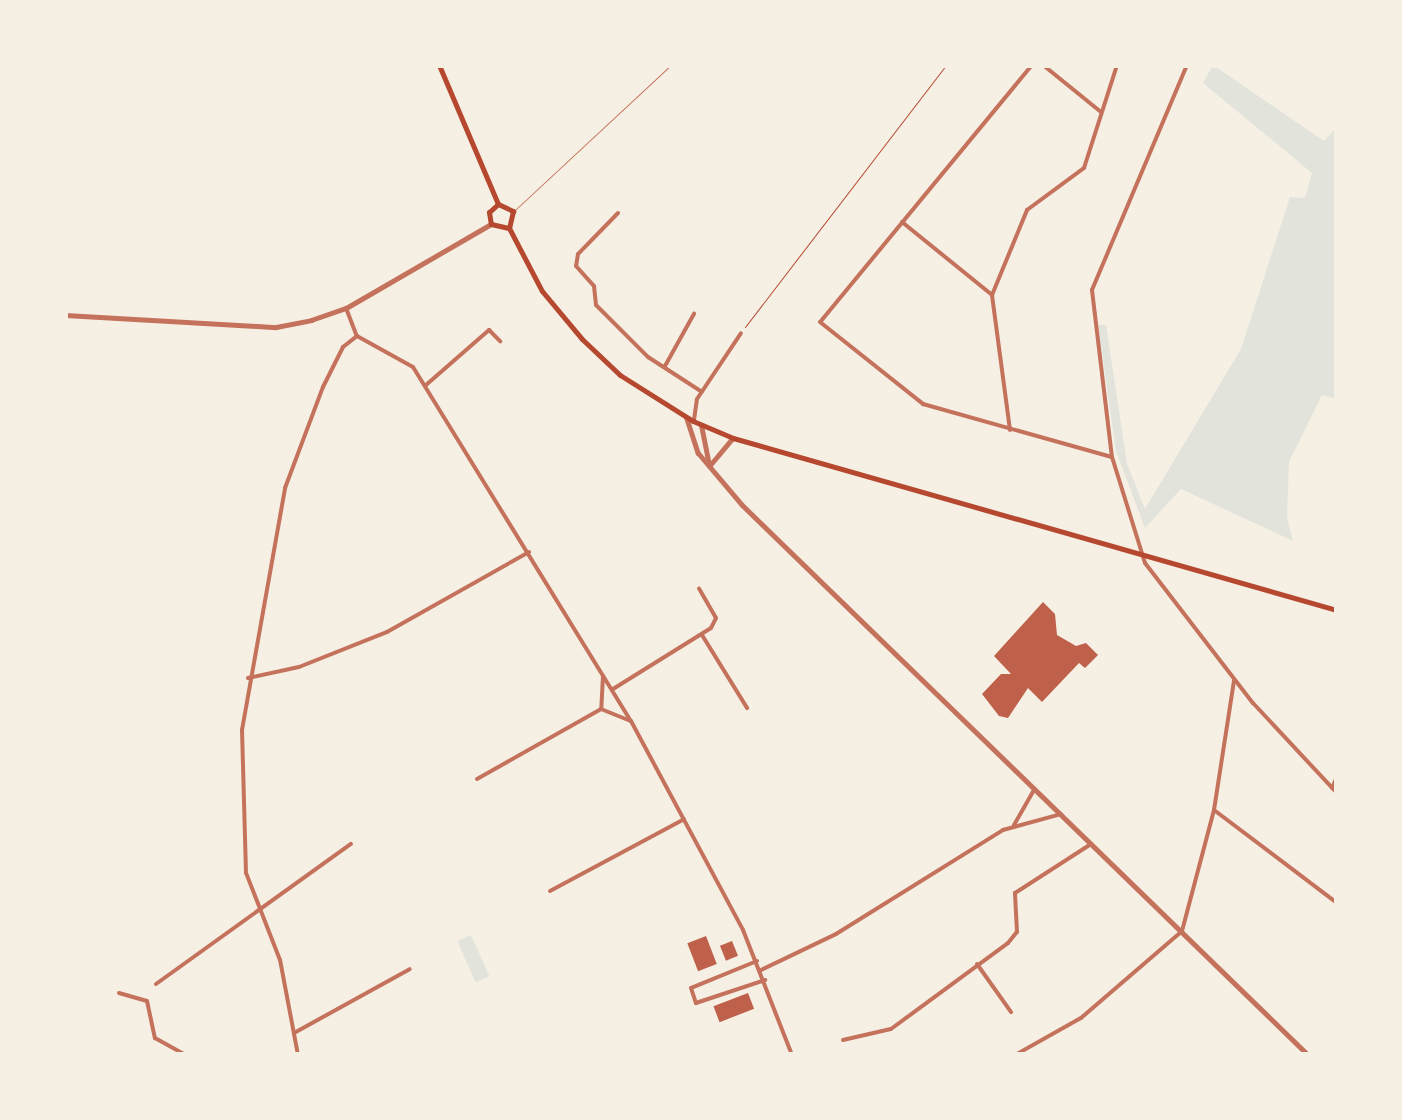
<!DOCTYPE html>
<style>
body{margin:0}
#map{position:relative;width:1402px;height:1120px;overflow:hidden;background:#f6efe4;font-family:"Nunito Sans",sans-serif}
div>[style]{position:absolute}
.green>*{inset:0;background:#e2e4dc;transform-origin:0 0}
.building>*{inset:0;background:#bf614a;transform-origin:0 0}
.path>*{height:1px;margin:-0.5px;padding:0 0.5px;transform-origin:0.5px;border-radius:0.5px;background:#b5482f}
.service>*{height:1px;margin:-0.5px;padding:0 0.5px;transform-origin:0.5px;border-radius:0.5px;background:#c5725c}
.minor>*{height:4px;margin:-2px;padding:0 2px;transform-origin:2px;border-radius:2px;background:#c5725c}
.tertiary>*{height:5px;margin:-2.5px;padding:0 2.5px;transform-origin:2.5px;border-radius:2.5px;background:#c5725c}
.secondary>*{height:5px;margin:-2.5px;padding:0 2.5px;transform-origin:2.5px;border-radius:2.5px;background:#b5482f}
span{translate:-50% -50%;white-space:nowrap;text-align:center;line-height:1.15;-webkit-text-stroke:9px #f6efe4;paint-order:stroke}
.frame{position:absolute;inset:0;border:68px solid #f6efe4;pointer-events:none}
</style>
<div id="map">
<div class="green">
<div style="clip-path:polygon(1213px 65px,1324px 141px,1337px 127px,1337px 399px,1322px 395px,1289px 462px,1287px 518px,1293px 541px,1181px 489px,1145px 528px,1116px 451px,1098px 325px,1106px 325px,1127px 464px,1145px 509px,1241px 349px,1290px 197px,1305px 198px,1312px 173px,1203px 83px)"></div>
<div style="left:471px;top:935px;width:45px;height:15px;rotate:66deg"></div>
</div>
<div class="building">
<div style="clip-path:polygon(1043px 602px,1055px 614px,1057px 635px,1076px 646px,1086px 643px,1098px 655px,1085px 668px,1079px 663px,1042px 702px,1028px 688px,1008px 718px,999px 716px,982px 694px,1001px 674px,1011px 674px,994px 656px)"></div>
<div style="left:706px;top:936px;width:30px;height:20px;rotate:69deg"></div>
<div style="left:732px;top:941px;width:16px;height:13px;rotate:68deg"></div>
<div style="left:748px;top:993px;width:17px;height:37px;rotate:69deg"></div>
</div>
<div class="path">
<div style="left:745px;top:327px;width:330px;rotate:-52.5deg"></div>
</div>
<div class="service">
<div style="left:516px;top:209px;width:212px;rotate:-42.9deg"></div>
</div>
<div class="minor">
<div style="left:1032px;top:65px;width:333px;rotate:129.5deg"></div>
<div style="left:820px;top:322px;width:132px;rotate:38.5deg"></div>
<div style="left:923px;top:404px;width:196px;rotate:15.7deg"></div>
<div style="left:1043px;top:65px;width:75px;rotate:39deg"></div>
<div style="left:1187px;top:65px;width:244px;rotate:112.9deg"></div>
<div style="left:1092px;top:290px;width:168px;rotate:83.2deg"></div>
<div style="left:1112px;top:457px;width:111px;rotate:72.7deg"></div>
<div style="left:1145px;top:563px;width:177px;rotate:52.4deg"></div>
<div style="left:1253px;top:703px;width:123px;rotate:47deg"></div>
<div style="left:618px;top:213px;width:57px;rotate:134.3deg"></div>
<div style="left:578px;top:254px;width:12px;rotate:99deg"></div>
<div style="left:576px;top:266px;width:27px;rotate:48deg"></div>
<div style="left:594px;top:286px;width:19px;rotate:84deg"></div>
<div style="left:596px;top:305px;width:74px;rotate:45deg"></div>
<div style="left:648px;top:357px;width:64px;rotate:32.9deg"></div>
<div style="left:902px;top:222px;width:116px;rotate:39deg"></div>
<div style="left:346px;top:308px;width:30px;rotate:69deg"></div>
<div style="left:357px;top:336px;width:64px;rotate:29deg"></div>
<div style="left:413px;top:367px;width:416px;rotate:58.4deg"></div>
<div style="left:631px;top:721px;width:237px;rotate:61.8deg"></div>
<div style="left:743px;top:930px;width:134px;rotate:68.6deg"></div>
<div style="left:665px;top:366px;width:60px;rotate:-60.9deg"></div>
<div style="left:426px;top:385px;width:84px;rotate:-41.1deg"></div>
<div style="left:489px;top:330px;width:16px;rotate:45deg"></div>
<div style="left:694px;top:420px;width:21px;rotate:-82deg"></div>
<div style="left:697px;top:399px;width:79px;rotate:-56.3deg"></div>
<div style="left:1010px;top:430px;width:136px;rotate:-97.6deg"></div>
<div style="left:992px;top:295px;width:92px;rotate:-67.6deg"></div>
<div style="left:1027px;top:210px;width:71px;rotate:-36.4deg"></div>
<div style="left:1084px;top:168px;width:108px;rotate:-72.2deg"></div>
<div style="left:702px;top:635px;width:86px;rotate:58.3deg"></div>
<div style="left:603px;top:676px;width:33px;rotate:93deg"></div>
<div style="left:601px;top:709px;width:32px;rotate:22deg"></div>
<div style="left:248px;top:678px;width:52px;rotate:-12.2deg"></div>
<div style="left:299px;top:667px;width:95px;rotate:-21.7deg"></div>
<div style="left:387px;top:632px;width:163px;rotate:-29.4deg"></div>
<div style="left:613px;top:689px;width:115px;rotate:-31.9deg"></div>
<div style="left:711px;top:628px;width:11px;rotate:-63deg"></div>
<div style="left:716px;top:618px;width:34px;rotate:-120deg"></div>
<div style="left:477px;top:779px;width:142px;rotate:-29.4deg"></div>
<div style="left:1332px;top:788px;width:12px;rotate:-66deg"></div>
<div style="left:1214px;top:810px;width:154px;rotate:37.1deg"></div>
<div style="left:1014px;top:825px;width:40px;rotate:-60.3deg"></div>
<div style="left:550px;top:891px;width:152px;rotate:-28.2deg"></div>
<div style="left:757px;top:961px;width:71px;rotate:157.8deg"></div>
<div style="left:691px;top:988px;width:16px;rotate:72deg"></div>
<div style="left:696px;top:1003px;width:73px;rotate:-18.4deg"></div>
<div style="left:977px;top:964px;width:59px;rotate:54.7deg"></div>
<div style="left:761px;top:970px;width:83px;rotate:-25.6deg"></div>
<div style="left:836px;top:934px;width:197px;rotate:-31.9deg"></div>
<div style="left:1003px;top:830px;width:60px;rotate:-15.4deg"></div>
<div style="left:156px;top:984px;width:240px;rotate:-35.7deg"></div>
<div style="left:119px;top:993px;width:29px;rotate:16deg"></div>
<div style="left:147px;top:1001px;width:38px;rotate:78deg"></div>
<div style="left:155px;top:1038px;width:35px;rotate:29deg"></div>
<div style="left:294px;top:1033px;width:132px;rotate:-28.9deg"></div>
<div style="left:843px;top:1040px;width:49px;rotate:-12.9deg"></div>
<div style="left:891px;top:1029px;width:145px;rotate:-36.3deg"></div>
<div style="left:1008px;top:943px;width:14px;rotate:-51deg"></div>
<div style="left:1017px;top:932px;width:39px;rotate:-93deg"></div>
<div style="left:1015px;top:893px;width:90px;rotate:-32.8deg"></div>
<div style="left:298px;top:1055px;width:97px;rotate:-100.7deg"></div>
<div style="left:280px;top:960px;width:93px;rotate:-111.3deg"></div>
<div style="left:246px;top:873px;width:143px;rotate:-91.6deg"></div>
<div style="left:242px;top:730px;width:246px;rotate:-79.9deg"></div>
<div style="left:285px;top:488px;width:108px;rotate:-69.4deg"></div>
<div style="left:323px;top:387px;width:45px;rotate:-63.4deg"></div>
<div style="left:343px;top:347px;width:18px;rotate:-38deg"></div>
<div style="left:1015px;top:1055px;width:76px;rotate:-29.3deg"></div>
<div style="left:1081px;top:1018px;width:133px;rotate:-40.7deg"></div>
<div style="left:1182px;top:931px;width:125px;rotate:-75.2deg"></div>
<div style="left:1214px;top:810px;width:131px;rotate:-81.2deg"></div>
</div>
<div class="tertiary">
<div style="left:65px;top:315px;width:211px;rotate:3.3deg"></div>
<div style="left:276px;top:327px;width:36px;rotate:-11deg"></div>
<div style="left:311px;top:320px;width:37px;rotate:-19deg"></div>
<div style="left:346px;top:308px;width:168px;rotate:-30.1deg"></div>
<div style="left:686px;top:417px;width:38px;rotate:72deg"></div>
<div style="left:698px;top:453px;width:68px;rotate:49.8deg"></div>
<div style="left:742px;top:505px;width:789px;rotate:44.18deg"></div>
<div style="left:701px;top:425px;width:41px;rotate:78.7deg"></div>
<div style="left:710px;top:465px;width:35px;rotate:-50deg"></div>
</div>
<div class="secondary">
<div style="left:439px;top:65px;width:151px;rotate:67deg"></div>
<div style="left:498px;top:204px;width:12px;rotate:138deg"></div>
<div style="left:489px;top:212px;width:12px;rotate:81deg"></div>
<div style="left:491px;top:224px;width:18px;rotate:13deg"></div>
<div style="left:498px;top:204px;width:17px;rotate:25deg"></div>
<div style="left:513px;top:211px;width:17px;rotate:103deg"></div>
<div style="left:509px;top:228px;width:71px;rotate:62.4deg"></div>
<div style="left:542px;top:291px;width:62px;rotate:50.2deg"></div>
<div style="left:582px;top:339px;width:52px;rotate:43.5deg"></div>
<div style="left:620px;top:375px;width:86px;rotate:32.2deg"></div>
<div style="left:693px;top:421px;width:43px;rotate:23deg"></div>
<div style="left:733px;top:438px;width:628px;rotate:15.9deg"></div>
</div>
<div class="frame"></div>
</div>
